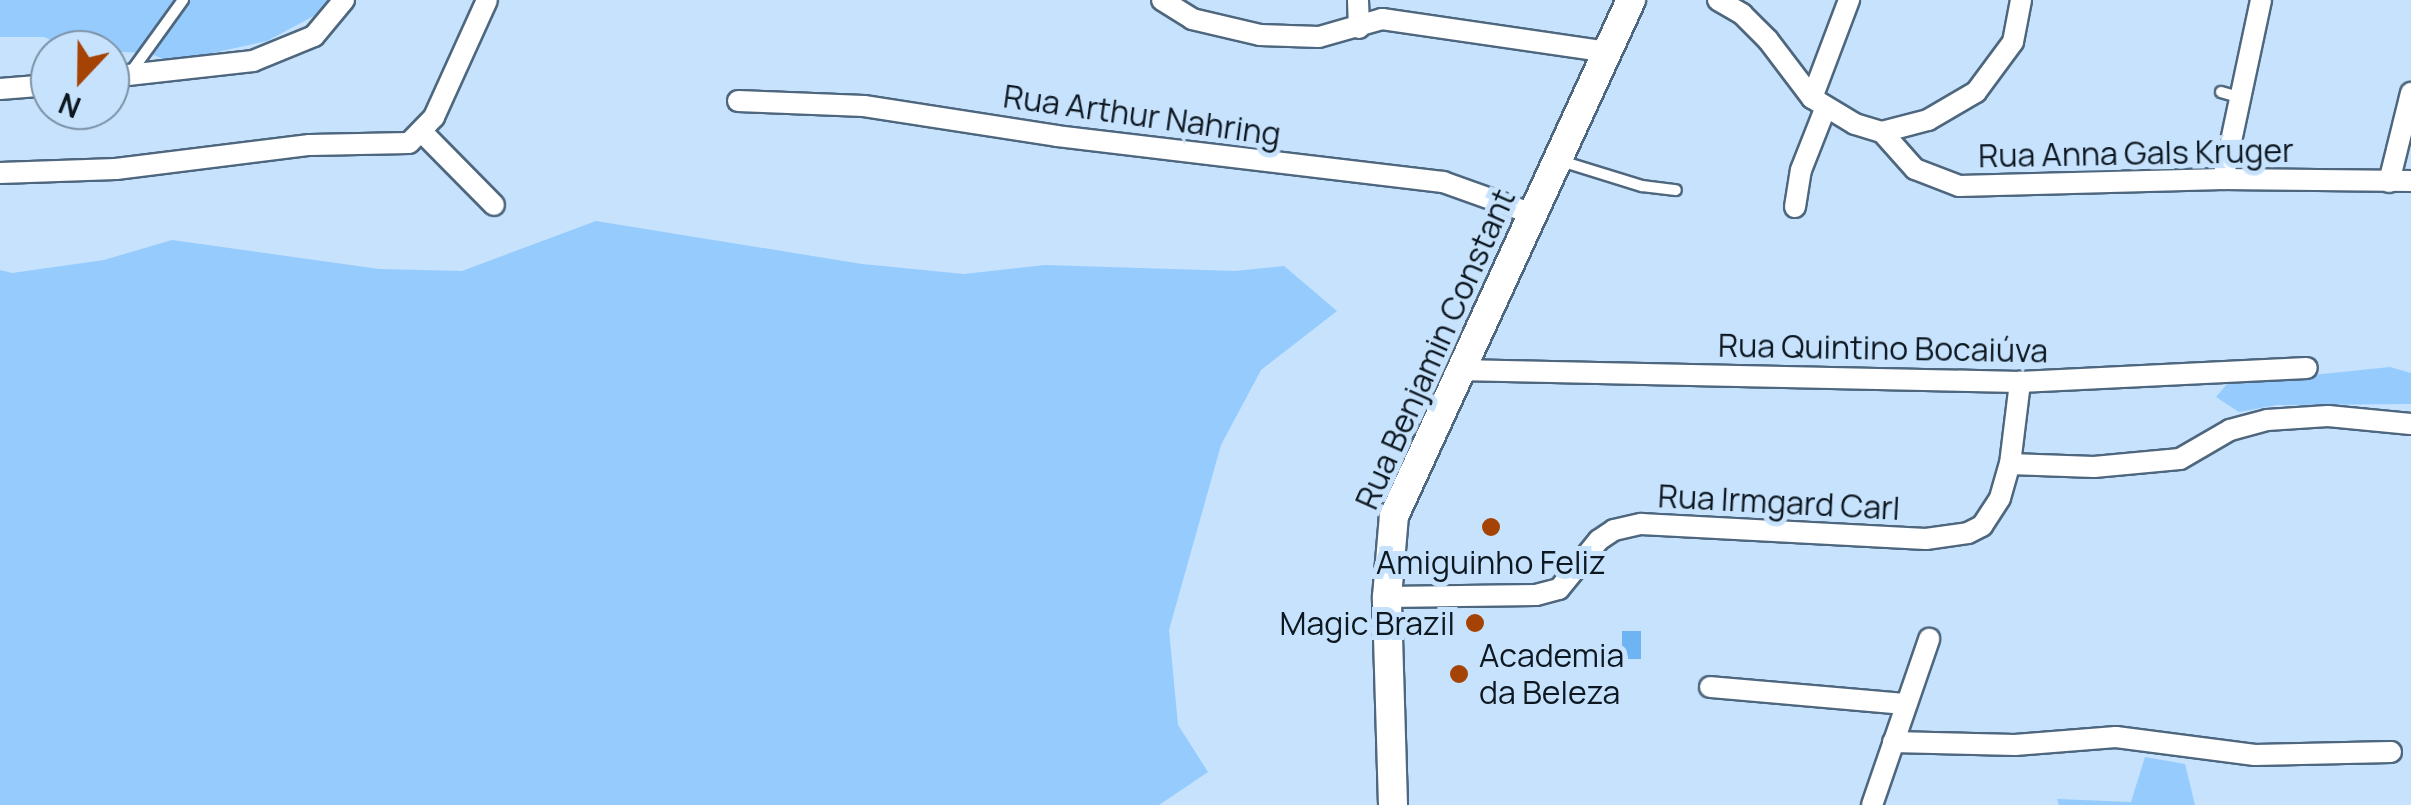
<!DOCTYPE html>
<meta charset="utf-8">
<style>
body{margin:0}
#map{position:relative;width:2411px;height:805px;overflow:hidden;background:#c6e2fd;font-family:Manrope,sans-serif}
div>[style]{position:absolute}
.green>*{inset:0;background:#95cbfd}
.water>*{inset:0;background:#6eb3f2;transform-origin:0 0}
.roads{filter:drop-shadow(2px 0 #4e677e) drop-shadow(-2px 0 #4e677e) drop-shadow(0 2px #4e677e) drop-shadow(0 -2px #4e677e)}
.lane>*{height:10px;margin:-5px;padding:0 5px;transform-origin:5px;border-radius:5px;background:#fff}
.street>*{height:20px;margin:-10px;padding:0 10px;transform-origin:10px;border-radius:10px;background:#fff}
.secondary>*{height:28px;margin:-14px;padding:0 14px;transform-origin:14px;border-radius:14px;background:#fff}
.dots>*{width:28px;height:28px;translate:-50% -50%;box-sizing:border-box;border:5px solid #c6e2fd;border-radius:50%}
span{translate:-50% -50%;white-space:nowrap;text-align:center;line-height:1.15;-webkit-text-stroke:10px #c6e2fd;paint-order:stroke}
.street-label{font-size:32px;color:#0e1821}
.poi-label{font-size:32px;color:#0e1821}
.right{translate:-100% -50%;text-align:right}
.left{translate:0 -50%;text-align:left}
.north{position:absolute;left:30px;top:30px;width:100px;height:100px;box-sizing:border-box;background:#c6e2fd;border:2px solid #7c91a5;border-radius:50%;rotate:202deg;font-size:28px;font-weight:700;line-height:40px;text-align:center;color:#0e1821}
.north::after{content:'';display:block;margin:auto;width:35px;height:45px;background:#a54304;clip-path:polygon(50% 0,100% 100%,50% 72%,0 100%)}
</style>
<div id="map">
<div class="green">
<div style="clip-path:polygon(0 0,330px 0,325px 10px,267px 41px,171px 62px,148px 53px,73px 50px,44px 37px,0 37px)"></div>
<div style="clip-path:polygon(596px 221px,862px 264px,964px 274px,1045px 265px,1235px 271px,1284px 266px,1337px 311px,1261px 370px,1221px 445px,1169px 630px,1178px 725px,1208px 772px,1159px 805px,0 805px,0 270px,12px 273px,104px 260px,172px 240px,379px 269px,462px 271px)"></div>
<div style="clip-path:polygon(2390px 367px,2411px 373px,2411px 404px,2277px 405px,2239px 412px,2216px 397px,2227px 384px)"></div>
<div style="clip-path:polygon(2145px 757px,2185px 764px,2195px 805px,2059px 805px,2057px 799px,2131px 802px)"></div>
</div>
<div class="water">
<div style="left:1622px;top:631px;width:19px;height:28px"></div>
</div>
<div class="roads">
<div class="lane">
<div style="left:131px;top:72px;width:89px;rotate:-54.2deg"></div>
<div style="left:2221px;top:92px;width:18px;rotate:16deg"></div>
<div style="left:1561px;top:161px;width:85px;rotate:17.2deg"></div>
<div style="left:1642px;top:186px;width:34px;rotate:7deg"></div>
</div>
<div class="street">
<div style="left:1162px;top:0;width:36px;rotate:32deg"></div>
<div style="left:1192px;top:19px;width:70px;rotate:13.2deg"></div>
<div style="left:1260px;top:35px;width:59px;rotate:1.9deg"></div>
<div style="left:1319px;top:37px;width:66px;rotate:-15.9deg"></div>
<div style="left:1382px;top:19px;width:228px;rotate:8.3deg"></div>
<div style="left:1358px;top:0;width:28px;rotate:88deg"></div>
<div style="left:1718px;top:0;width:28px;rotate:30deg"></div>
<div style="left:1742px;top:14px;width:37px;rotate:45deg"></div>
<div style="left:1768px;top:40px;width:73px;rotate:52.8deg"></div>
<div style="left:1812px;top:98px;width:50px;rotate:31.2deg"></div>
<div style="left:1855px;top:124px;width:28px;rotate:17deg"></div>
<div style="left:1882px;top:132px;width:48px;rotate:-14.6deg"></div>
<div style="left:1928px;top:120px;width:56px;rotate:-30.3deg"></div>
<div style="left:1976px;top:92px;width:62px;rotate:-53.5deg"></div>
<div style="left:2013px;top:42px;width:43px;rotate:-79.2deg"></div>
<div style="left:110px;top:77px;width:144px;rotate:-6.4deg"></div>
<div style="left:253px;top:61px;width:66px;rotate:-22.3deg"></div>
<div style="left:314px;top:36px;width:47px;rotate:-50.2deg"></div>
<div style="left:0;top:89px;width:50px;rotate:-4.6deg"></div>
<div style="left:1812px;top:98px;width:105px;rotate:-69.3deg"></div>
<div style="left:738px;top:101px;width:126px;rotate:2.3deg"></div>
<div style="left:864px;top:106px;width:195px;rotate:8.8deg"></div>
<div style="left:1057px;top:136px;width:389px;rotate:6.8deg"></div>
<div style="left:1443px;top:182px;width:96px;rotate:19.6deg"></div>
<div style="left:1882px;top:132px;width:50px;rotate:48.3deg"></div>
<div style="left:1915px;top:169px;width:47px;rotate:21.1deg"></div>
<div style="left:1959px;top:186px;width:264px;rotate:-1.5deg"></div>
<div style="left:2223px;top:179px;width:188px;rotate:0.6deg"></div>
<div style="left:423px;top:133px;width:101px;rotate:45.4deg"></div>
<div style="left:0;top:173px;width:116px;rotate:-2deg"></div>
<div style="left:116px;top:169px;width:195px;rotate:-7.1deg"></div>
<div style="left:310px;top:145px;width:99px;rotate:-1.2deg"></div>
<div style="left:409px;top:143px;width:36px;rotate:-46deg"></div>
<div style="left:434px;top:117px;width:128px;rotate:-65.6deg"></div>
<div style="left:2223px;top:179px;width:183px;rotate:-78deg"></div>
<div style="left:2389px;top:182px;width:92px;rotate:-76.1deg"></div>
<div style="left:1795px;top:207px;width:37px;rotate:-81deg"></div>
<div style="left:1801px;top:170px;width:66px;rotate:-68.5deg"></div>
<div style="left:1458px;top:370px;width:562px;rotate:1.22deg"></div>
<div style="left:2020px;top:382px;width:287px;rotate:-2.8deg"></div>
<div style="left:2010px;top:464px;width:84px;rotate:2deg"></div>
<div style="left:2094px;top:467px;width:86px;rotate:-5.3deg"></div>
<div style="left:2180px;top:459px;width:58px;rotate:-30.1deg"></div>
<div style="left:2230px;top:430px;width:38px;rotate:-15deg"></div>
<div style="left:2267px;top:420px;width:61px;rotate:-3.8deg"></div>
<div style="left:2328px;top:416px;width:83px;rotate:5.5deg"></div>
<div style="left:1387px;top:597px;width:149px;rotate:-0.8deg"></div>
<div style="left:1536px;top:595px;width:24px;rotate:-15deg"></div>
<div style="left:1559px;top:589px;width:63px;rotate:-50.8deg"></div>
<div style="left:1599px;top:540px;width:18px;rotate:-34deg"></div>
<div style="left:1614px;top:530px;width:28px;rotate:-13deg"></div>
<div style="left:1641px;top:524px;width:285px;rotate:3deg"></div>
<div style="left:1926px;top:539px;width:42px;rotate:-8.1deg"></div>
<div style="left:1968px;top:533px;width:16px;rotate:-27deg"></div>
<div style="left:1982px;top:526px;width:33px;rotate:-57deg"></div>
<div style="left:2000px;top:498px;width:35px;rotate:-74deg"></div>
<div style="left:2010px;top:464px;width:83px;rotate:-83deg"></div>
<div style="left:1710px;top:687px;width:194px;rotate:5deg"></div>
<div style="left:1893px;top:742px;width:122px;rotate:1.4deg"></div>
<div style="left:2015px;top:745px;width:101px;rotate:-4.5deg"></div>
<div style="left:2116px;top:737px;width:140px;rotate:7.4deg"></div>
<div style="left:2255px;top:755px;width:136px;rotate:-1.3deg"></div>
<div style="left:1872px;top:805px;width:176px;rotate:-71deg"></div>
</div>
<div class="secondary">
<div style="left:1393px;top:805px;width:208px;rotate:-91.7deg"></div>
<div style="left:1387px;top:597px;width:81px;rotate:-85.1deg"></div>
<div style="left:1394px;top:516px;width:568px;rotate:-65.33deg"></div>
</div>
</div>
<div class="dots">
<div style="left:1491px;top:527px;background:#a54304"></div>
<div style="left:1475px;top:623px;background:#a54304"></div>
<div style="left:1459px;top:674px;background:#a54304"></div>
</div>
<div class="street-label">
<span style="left:1142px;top:115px;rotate:8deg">Rua Arthur Nahring</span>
<span style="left:2136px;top:153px;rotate:-1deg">Rua Anna Gals Kruger</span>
<span style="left:1883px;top:348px;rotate:1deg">Rua Quintino Bocaiúva</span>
<span style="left:1435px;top:349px;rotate:-66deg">Rua Benjamin Constant</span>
<span style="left:1779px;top:502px;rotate:3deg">Rua Irmgard Carl</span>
</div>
<div class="poi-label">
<span style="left:1491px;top:562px">Amiguinho Feliz</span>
<span class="right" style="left:1455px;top:623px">Magic Brazil</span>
<span class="left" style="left:1479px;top:674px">Academia<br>da Beleza</span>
</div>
<div class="north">N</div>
</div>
